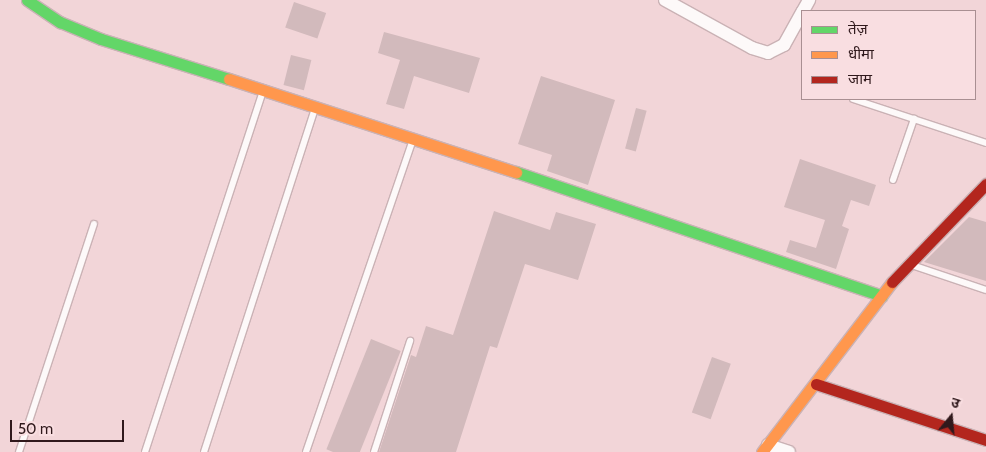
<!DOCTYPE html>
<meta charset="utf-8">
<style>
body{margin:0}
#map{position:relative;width:986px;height:452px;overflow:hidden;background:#f2d5d8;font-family:Cabin,"Noto Sans Devanagari",sans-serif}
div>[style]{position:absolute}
.building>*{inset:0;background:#d2babc;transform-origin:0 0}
.roads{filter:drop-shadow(1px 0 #cab2b5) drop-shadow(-1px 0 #cab2b5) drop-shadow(0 1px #cab2b5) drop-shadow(0 -1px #cab2b5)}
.lane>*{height:6px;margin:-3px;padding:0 3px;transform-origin:3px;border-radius:3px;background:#fdf9f9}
.street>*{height:12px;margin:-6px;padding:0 6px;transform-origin:6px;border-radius:6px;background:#fdf9f9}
.fast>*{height:11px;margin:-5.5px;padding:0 5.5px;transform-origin:5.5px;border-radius:5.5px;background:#63d668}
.slow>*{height:11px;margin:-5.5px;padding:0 5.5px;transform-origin:5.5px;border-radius:5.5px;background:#ff974d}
.jam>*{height:11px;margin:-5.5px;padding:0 5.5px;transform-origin:5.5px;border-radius:5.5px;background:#b3261e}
span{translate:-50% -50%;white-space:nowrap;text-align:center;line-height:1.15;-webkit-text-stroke:5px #f9dee1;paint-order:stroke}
.legend{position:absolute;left:801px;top:10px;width:175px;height:90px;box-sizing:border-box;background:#f9dee1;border:1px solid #a98f92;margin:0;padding:6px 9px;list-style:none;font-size:15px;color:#30191c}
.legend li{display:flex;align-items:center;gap:10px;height:25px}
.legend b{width:25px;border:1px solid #a98f92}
.north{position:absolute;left:926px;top:392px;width:50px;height:50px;-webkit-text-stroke:4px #f9dee1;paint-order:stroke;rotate:17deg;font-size:14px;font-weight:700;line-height:20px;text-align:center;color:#30191c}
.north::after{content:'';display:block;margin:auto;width:18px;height:22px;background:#30191c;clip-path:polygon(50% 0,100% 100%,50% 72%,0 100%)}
.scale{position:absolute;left:10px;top:420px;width:114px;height:22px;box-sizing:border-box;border:2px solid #30191c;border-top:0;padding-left:6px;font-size:15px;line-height:18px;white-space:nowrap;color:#30191c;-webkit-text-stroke:4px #f9dee1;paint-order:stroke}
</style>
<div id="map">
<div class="building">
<div style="left:294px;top:2px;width:34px;height:27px;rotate:19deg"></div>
<div style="clip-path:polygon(384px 32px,480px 58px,469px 93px,414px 76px,404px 109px,386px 104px,400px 60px,378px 53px)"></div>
<div style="left:291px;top:55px;width:21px;height:31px;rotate:14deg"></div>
<div style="clip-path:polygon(541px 76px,615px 100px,588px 185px,547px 171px,552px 155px,518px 144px)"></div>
<div style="left:636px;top:108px;width:11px;height:42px;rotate:15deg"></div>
<div style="clip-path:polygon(800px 159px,876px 185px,869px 206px,851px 200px,842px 226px,849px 229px,836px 269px,786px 252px,790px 240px,816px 248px,825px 220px,784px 207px)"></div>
<div style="clip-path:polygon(494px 211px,550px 230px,556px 212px,596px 224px,578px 280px,525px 264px,497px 348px,490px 346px,456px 452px,379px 452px,411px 355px,416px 357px,426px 326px,453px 335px)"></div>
<div style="clip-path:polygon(969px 217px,986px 222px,986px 281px,924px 262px)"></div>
<div style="left:371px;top:339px;width:32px;height:119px;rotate:22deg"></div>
<div style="left:712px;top:357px;width:20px;height:59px;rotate:20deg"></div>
</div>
<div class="roads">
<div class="lane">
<div style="left:853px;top:99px;width:140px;rotate:18.3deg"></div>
<div style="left:893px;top:180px;width:65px;rotate:-71deg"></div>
<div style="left:909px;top:264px;width:81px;rotate:18.7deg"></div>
<div style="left:19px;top:452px;width:240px;rotate:-71.8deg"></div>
<div style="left:145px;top:452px;width:380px;rotate:-71.9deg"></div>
<div style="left:204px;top:452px;width:361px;rotate:-72.1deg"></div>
<div style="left:306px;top:452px;width:331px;rotate:-71.1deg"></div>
<div style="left:374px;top:452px;width:117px;rotate:-72deg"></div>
</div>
<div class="street">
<div style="left:665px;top:0;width:99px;rotate:28.9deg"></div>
<div style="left:752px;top:48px;width:17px;rotate:17deg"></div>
<div style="left:768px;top:53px;width:18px;rotate:-27deg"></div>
<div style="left:784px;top:45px;width:38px;rotate:-61deg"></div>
<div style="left:803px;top:11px;width:13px;rotate:-61deg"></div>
<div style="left:768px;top:445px;width:22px;rotate:18deg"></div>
</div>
<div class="fast">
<div style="left:27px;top:0;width:40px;rotate:34deg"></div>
<div style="left:60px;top:22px;width:44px;rotate:22.5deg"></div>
<div style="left:101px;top:39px;width:134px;rotate:17.4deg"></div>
<div style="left:516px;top:172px;width:386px;rotate:18.7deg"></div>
</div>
<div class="slow">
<div style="left:229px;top:79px;width:302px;rotate:18deg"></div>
<div style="left:762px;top:452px;width:214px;rotate:-52.6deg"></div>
</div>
<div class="jam">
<div style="left:892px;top:282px;width:136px;rotate:-46.2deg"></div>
<div style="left:816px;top:384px;width:179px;rotate:18.2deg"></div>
</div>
</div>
<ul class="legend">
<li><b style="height:6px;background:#63d668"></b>तेज़</li>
<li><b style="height:6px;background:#ff974d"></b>धीमा</li>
<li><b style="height:6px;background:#b3261e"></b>जाम</li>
</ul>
<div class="north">उ</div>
<div class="scale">50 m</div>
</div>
